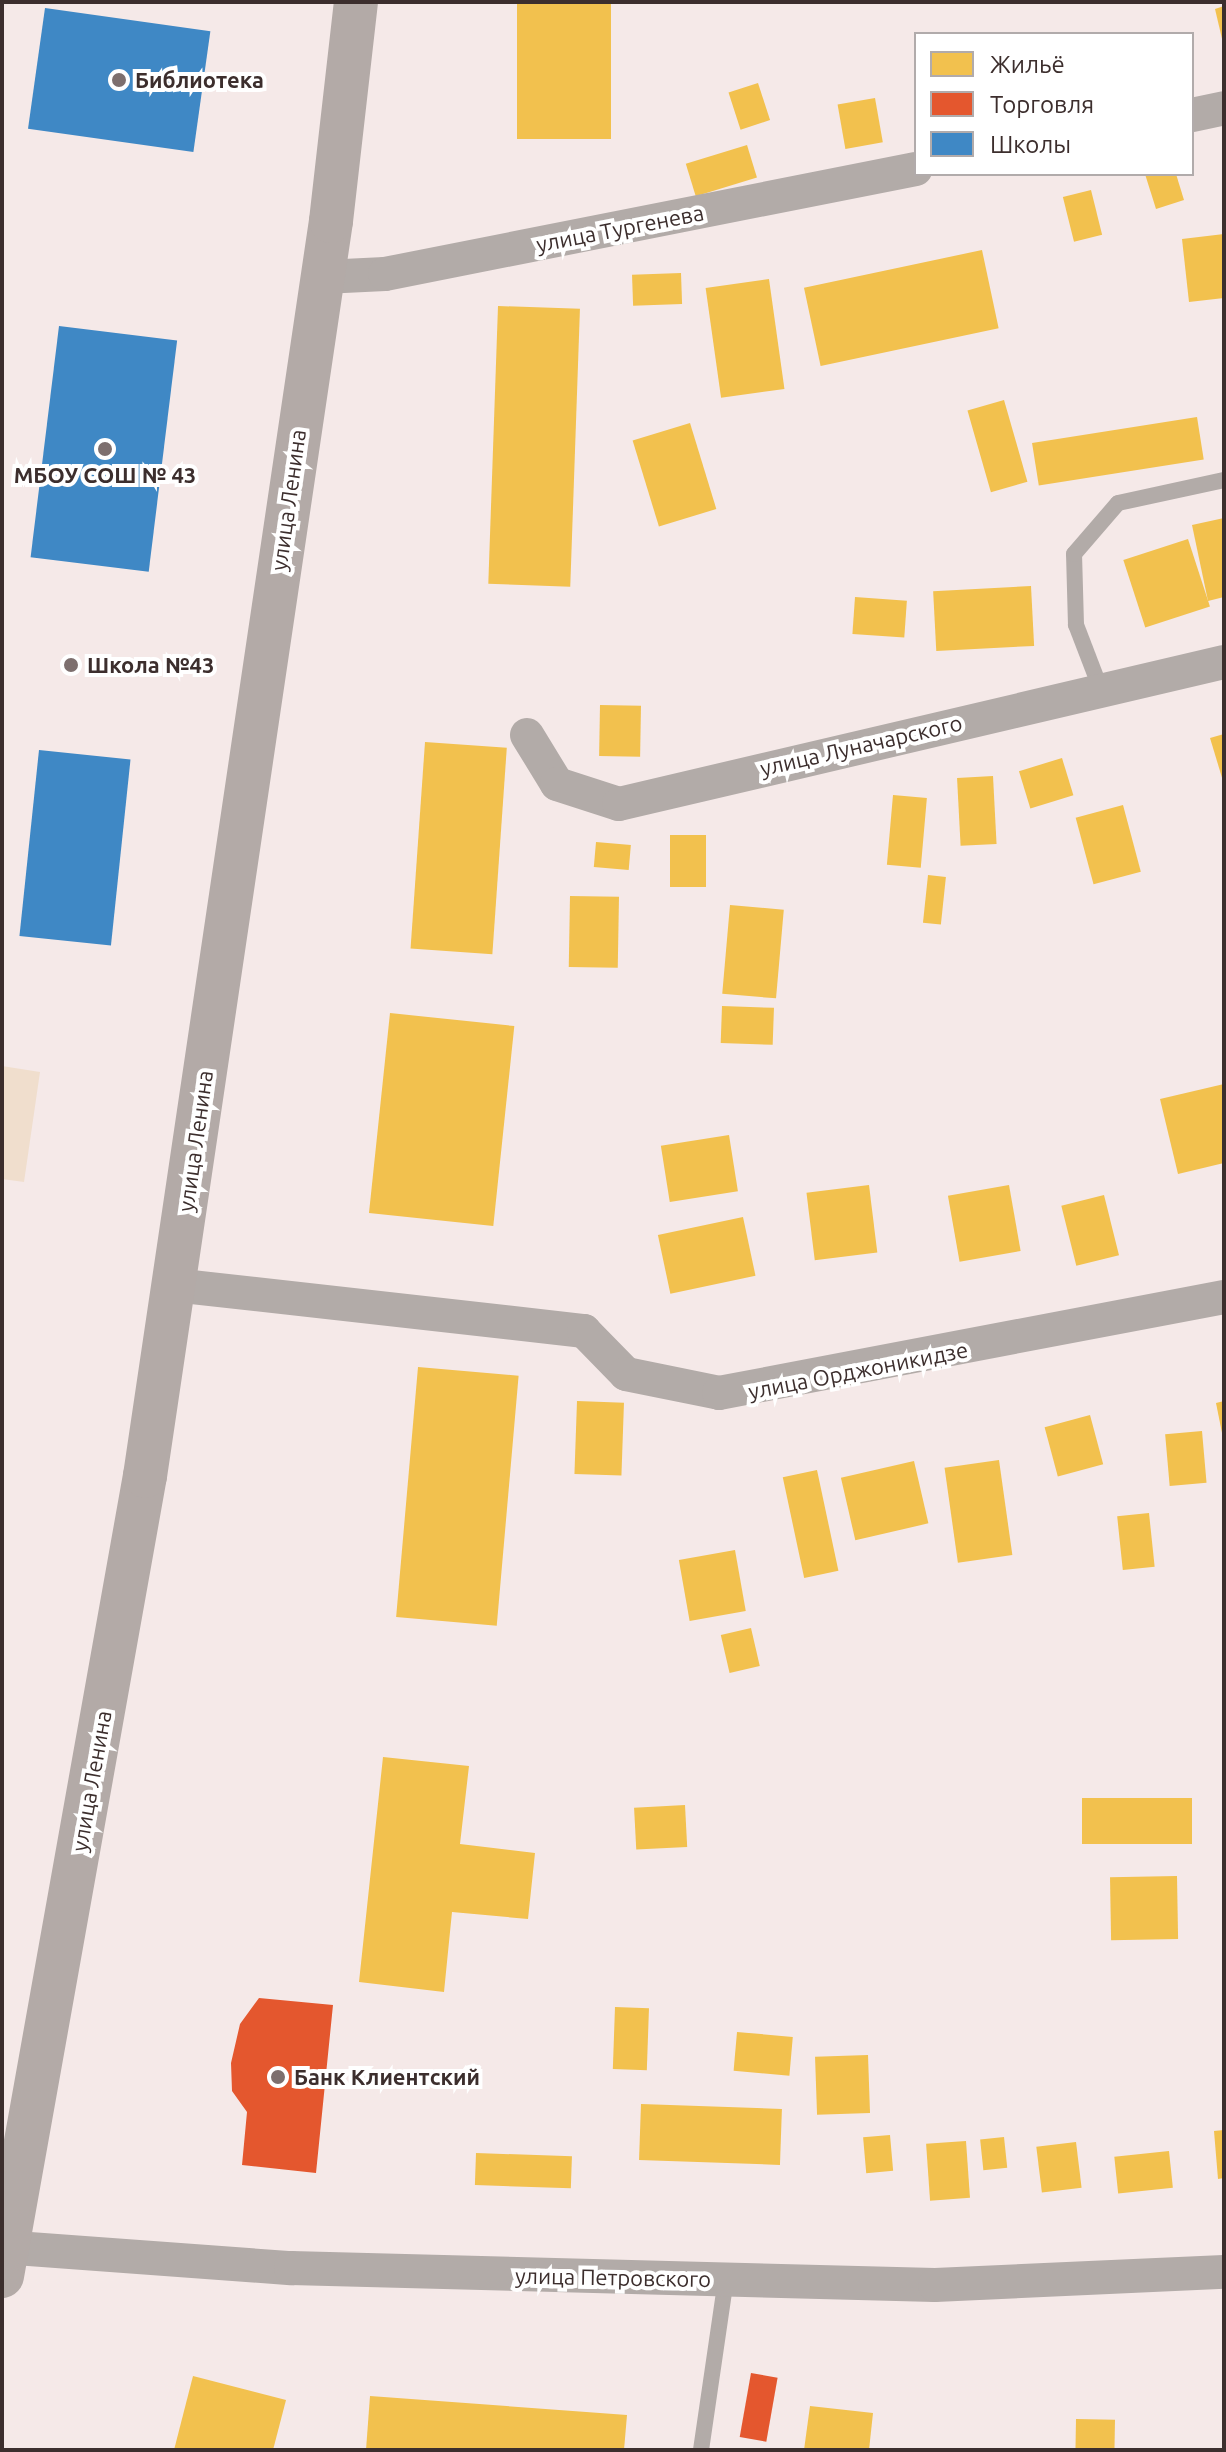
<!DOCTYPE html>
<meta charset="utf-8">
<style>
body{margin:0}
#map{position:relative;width:1226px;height:2452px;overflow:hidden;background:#f5e9e8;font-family:Ubuntu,sans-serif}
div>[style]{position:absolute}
.green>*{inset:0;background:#f0decd}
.homes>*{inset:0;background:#f2c14e;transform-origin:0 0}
.shops>*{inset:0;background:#e4572e;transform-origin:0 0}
.schools>*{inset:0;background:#3f88c5;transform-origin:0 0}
.lane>*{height:16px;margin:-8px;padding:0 8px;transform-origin:8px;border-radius:8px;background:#b2aba8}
.street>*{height:34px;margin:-17px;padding:0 17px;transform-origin:17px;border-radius:17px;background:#b2aba8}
.secondary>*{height:44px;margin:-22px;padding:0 22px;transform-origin:22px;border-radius:22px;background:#b3aaa7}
.dots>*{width:22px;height:22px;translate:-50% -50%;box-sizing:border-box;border:4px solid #fff;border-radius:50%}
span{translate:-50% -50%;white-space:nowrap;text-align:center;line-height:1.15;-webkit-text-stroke:8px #fff;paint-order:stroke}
.poi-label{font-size:22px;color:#3c2e2d;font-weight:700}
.left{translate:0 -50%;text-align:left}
.street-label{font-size:22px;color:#3c2e2d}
.frame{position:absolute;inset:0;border:4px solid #3c2e2d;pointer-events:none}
.legend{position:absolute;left:914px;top:32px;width:280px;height:144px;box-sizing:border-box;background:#fff;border:2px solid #b1abab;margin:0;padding:10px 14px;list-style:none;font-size:24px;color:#3c2e2d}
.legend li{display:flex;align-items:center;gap:16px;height:40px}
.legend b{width:40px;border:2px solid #b1abab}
</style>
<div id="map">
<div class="green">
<div style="clip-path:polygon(2px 1066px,40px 1072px,24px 1182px,2px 1179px)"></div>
</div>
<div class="homes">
<div style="left:517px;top:2px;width:94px;height:137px"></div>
<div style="clip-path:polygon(1224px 6px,1224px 42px,1223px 43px,1215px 9px)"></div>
<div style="left:758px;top:83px;width:39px;height:31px;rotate:72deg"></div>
<div style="left:875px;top:98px;width:45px;height:38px;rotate:80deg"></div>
<div style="left:747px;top:145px;width:34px;height:64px;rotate:73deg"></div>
<div style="clip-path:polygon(1145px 174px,1176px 174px,1184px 200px,1156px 209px)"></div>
<div style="left:1091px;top:190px;width:46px;height:29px;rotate:76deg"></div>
<div style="clip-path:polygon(1224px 234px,1224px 298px,1189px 302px,1182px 239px)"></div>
<div style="left:982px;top:250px;width:80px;height:182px;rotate:78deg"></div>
<div style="left:681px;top:273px;width:31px;height:49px;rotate:88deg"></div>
<div style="left:769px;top:279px;width:111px;height:64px;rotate:82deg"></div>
<div style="left:498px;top:306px;width:82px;height:278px;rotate:2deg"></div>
<div style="left:1004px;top:400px;width:85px;height:38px;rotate:74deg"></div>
<div style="left:1197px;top:417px;width:43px;height:167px;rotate:81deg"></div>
<div style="left:690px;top:423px;width:90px;height:60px;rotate:73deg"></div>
<div style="clip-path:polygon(1224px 518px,1224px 597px,1208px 601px,1192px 525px)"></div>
<div style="left:1188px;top:539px;width:71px;height:68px;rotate:72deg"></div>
<div style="left:1031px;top:586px;width:60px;height:98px;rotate:87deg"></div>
<div style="left:855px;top:597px;width:52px;height:37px;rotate:4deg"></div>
<div style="left:600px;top:705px;width:41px;height:51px;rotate:1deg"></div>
<div style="clip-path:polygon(1224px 734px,1224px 781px,1223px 781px,1210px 738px)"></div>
<div style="left:425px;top:742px;width:82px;height:207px;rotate:4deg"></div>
<div style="left:1062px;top:758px;width:39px;height:45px;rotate:73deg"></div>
<div style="left:993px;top:776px;width:68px;height:36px;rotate:87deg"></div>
<div style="left:893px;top:795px;width:34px;height:70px;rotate:5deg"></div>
<div style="left:1123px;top:805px;width:69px;height:49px;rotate:75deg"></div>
<div style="left:670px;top:835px;width:36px;height:52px"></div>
<div style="left:596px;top:842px;width:35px;height:25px;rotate:5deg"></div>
<div style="left:928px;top:875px;width:18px;height:48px;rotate:6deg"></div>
<div style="left:570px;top:896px;width:49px;height:71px;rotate:1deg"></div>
<div style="left:730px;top:905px;width:54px;height:89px;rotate:5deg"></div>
<div style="left:722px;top:1006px;width:52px;height:37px;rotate:2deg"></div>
<div style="left:390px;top:1013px;width:125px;height:201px;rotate:6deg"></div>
<div style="clip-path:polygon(1224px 1084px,1224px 1163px,1178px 1174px,1160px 1099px)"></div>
<div style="left:729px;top:1135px;width:57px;height:69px;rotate:81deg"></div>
<div style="left:869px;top:1185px;width:68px;height:63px;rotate:83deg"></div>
<div style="left:1009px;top:1185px;width:67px;height:62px;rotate:80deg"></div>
<div style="left:1104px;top:1195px;width:62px;height:44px;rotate:76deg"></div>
<div style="left:743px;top:1217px;width:60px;height:87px;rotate:78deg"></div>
<div style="left:418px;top:1367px;width:101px;height:251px;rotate:5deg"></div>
<div style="left:577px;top:1401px;width:47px;height:73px;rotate:2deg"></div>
<div style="clip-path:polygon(1224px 1401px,1224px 1437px,1223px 1438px,1216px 1403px)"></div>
<div style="left:1090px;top:1415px;width:51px;height:47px;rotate:75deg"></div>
<div style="left:1202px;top:1431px;width:52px;height:37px;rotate:85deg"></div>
<div style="left:999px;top:1460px;width:96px;height:55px;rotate:82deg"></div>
<div style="left:914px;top:1461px;width:64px;height:75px;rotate:77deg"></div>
<div style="left:817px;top:1470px;width:103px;height:35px;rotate:78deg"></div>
<div style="left:1149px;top:1513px;width:54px;height:32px;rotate:84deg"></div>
<div style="left:735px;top:1550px;width:62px;height:57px;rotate:80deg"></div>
<div style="left:751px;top:1628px;width:39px;height:31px;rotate:77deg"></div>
<div style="clip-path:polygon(383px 1757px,469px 1766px,460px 1844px,535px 1853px,528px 1919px,452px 1912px,444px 1992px,359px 1982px)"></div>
<div style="left:1082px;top:1798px;width:110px;height:46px"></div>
<div style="left:685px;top:1805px;width:42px;height:51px;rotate:87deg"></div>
<div style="left:1177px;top:1876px;width:63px;height:67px;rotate:89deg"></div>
<div style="left:615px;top:2007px;width:34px;height:62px;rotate:2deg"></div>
<div style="left:737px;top:2032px;width:56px;height:39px;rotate:5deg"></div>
<div style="left:868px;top:2055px;width:58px;height:53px;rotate:88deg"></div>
<div style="left:641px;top:2104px;width:141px;height:56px;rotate:2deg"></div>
<div style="clip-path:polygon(1224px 2130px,1224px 2178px,1218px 2179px,1214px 2131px)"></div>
<div style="left:890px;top:2135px;width:36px;height:27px;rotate:85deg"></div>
<div style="left:1004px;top:2137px;width:31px;height:24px;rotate:84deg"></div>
<div style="left:966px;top:2141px;width:57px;height:40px;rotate:86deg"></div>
<div style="left:1076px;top:2142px;width:46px;height:40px;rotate:83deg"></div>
<div style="left:1169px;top:2151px;width:37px;height:55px;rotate:84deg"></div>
<div style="left:476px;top:2153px;width:96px;height:32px;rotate:2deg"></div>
<div style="clip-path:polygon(193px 2376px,286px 2400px,273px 2450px,174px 2450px)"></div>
<div style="clip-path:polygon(370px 2396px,627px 2415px,624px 2450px,366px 2450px)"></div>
<div style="clip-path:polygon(810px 2406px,873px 2413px,869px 2450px,804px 2450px)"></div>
<div style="left:1076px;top:2419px;width:39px;height:31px;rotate:1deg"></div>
</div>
<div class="shops">
<div style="clip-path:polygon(259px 1998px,333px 2005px,316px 2173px,242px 2165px,247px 2112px,232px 2091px,231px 2063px,240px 2024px)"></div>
<div style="left:751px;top:2373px;width:27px;height:65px;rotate:10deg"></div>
</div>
<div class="schools">
<div style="left:45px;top:8px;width:167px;height:122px;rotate:8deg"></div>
<div style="left:59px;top:326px;width:119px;height:233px;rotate:7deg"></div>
<div style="left:39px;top:750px;width:92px;height:187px;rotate:6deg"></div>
</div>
<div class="lane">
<div style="left:1101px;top:690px;width:70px;rotate:-111deg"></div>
<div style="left:1076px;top:625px;width:71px;rotate:-91.6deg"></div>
<div style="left:1074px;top:554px;width:67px;rotate:-49.2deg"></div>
<div style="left:1118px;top:503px;width:108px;rotate:-12.2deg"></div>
<div style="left:701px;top:2450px;width:173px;rotate:-81.7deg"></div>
</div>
<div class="street">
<div style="left:1192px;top:115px;width:33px;rotate:-12deg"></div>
<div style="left:323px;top:277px;width:62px;rotate:-2.8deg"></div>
<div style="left:385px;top:274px;width:541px;rotate:-11.19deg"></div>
<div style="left:527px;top:735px;width:57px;rotate:58.5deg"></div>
<div style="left:557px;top:784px;width:65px;rotate:17.9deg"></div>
<div style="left:619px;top:804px;width:621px;rotate:-13.21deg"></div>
<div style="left:174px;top:1285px;width:413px;rotate:6.4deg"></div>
<div style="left:584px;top:1331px;width:60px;rotate:45.7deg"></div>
<div style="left:626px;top:1374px;width:95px;rotate:11.5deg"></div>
<div style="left:719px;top:1393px;width:514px;rotate:-10.76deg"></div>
<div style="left:2px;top:2247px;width:290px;rotate:4.2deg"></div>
<div style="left:291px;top:2268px;width:644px;rotate:1.51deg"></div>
<div style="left:935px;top:2285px;width:289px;rotate:-2.6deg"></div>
</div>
<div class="secondary">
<div style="left:2px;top:2276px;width:813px;rotate:-79.87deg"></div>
<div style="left:145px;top:1476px;width:1269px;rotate:-81.57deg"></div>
<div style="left:331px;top:221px;width:220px;rotate:-83.5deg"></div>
</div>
<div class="dots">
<div style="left:119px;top:80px;background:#7d6f6e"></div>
<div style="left:105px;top:449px;background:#7d6f6e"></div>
<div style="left:71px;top:665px;background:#7d6f6e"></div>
<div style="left:278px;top:2077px;background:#7d6f6e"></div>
</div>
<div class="poi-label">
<span class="left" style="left:135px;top:80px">Библиотека</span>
<span style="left:105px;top:475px">МБОУ СОШ № 43</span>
<span class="left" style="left:87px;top:665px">Школа №43</span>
<span class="left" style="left:294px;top:2077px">Банк Клиентский</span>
</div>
<div class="street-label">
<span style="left:620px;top:228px;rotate:-11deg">улица Тургенева</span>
<span style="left:288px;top:500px;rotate:-82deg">улица Ленина</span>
<span style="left:861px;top:745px;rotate:-13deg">улица Луначарского</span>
<span style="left:195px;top:1141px;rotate:-82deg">улица Ленина</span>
<span style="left:858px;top:1370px;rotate:-11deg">улица Орджоникидзе</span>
<span style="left:91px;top:1781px;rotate:-80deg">улица Ленина</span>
<span style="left:613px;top:2277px;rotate:1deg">улица Петровского</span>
</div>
<div class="frame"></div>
<ul class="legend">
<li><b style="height:22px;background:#f2c14e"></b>Жильё</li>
<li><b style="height:22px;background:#e4572e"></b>Торговля</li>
<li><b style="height:22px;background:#3f88c5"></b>Школы</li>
</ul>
</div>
